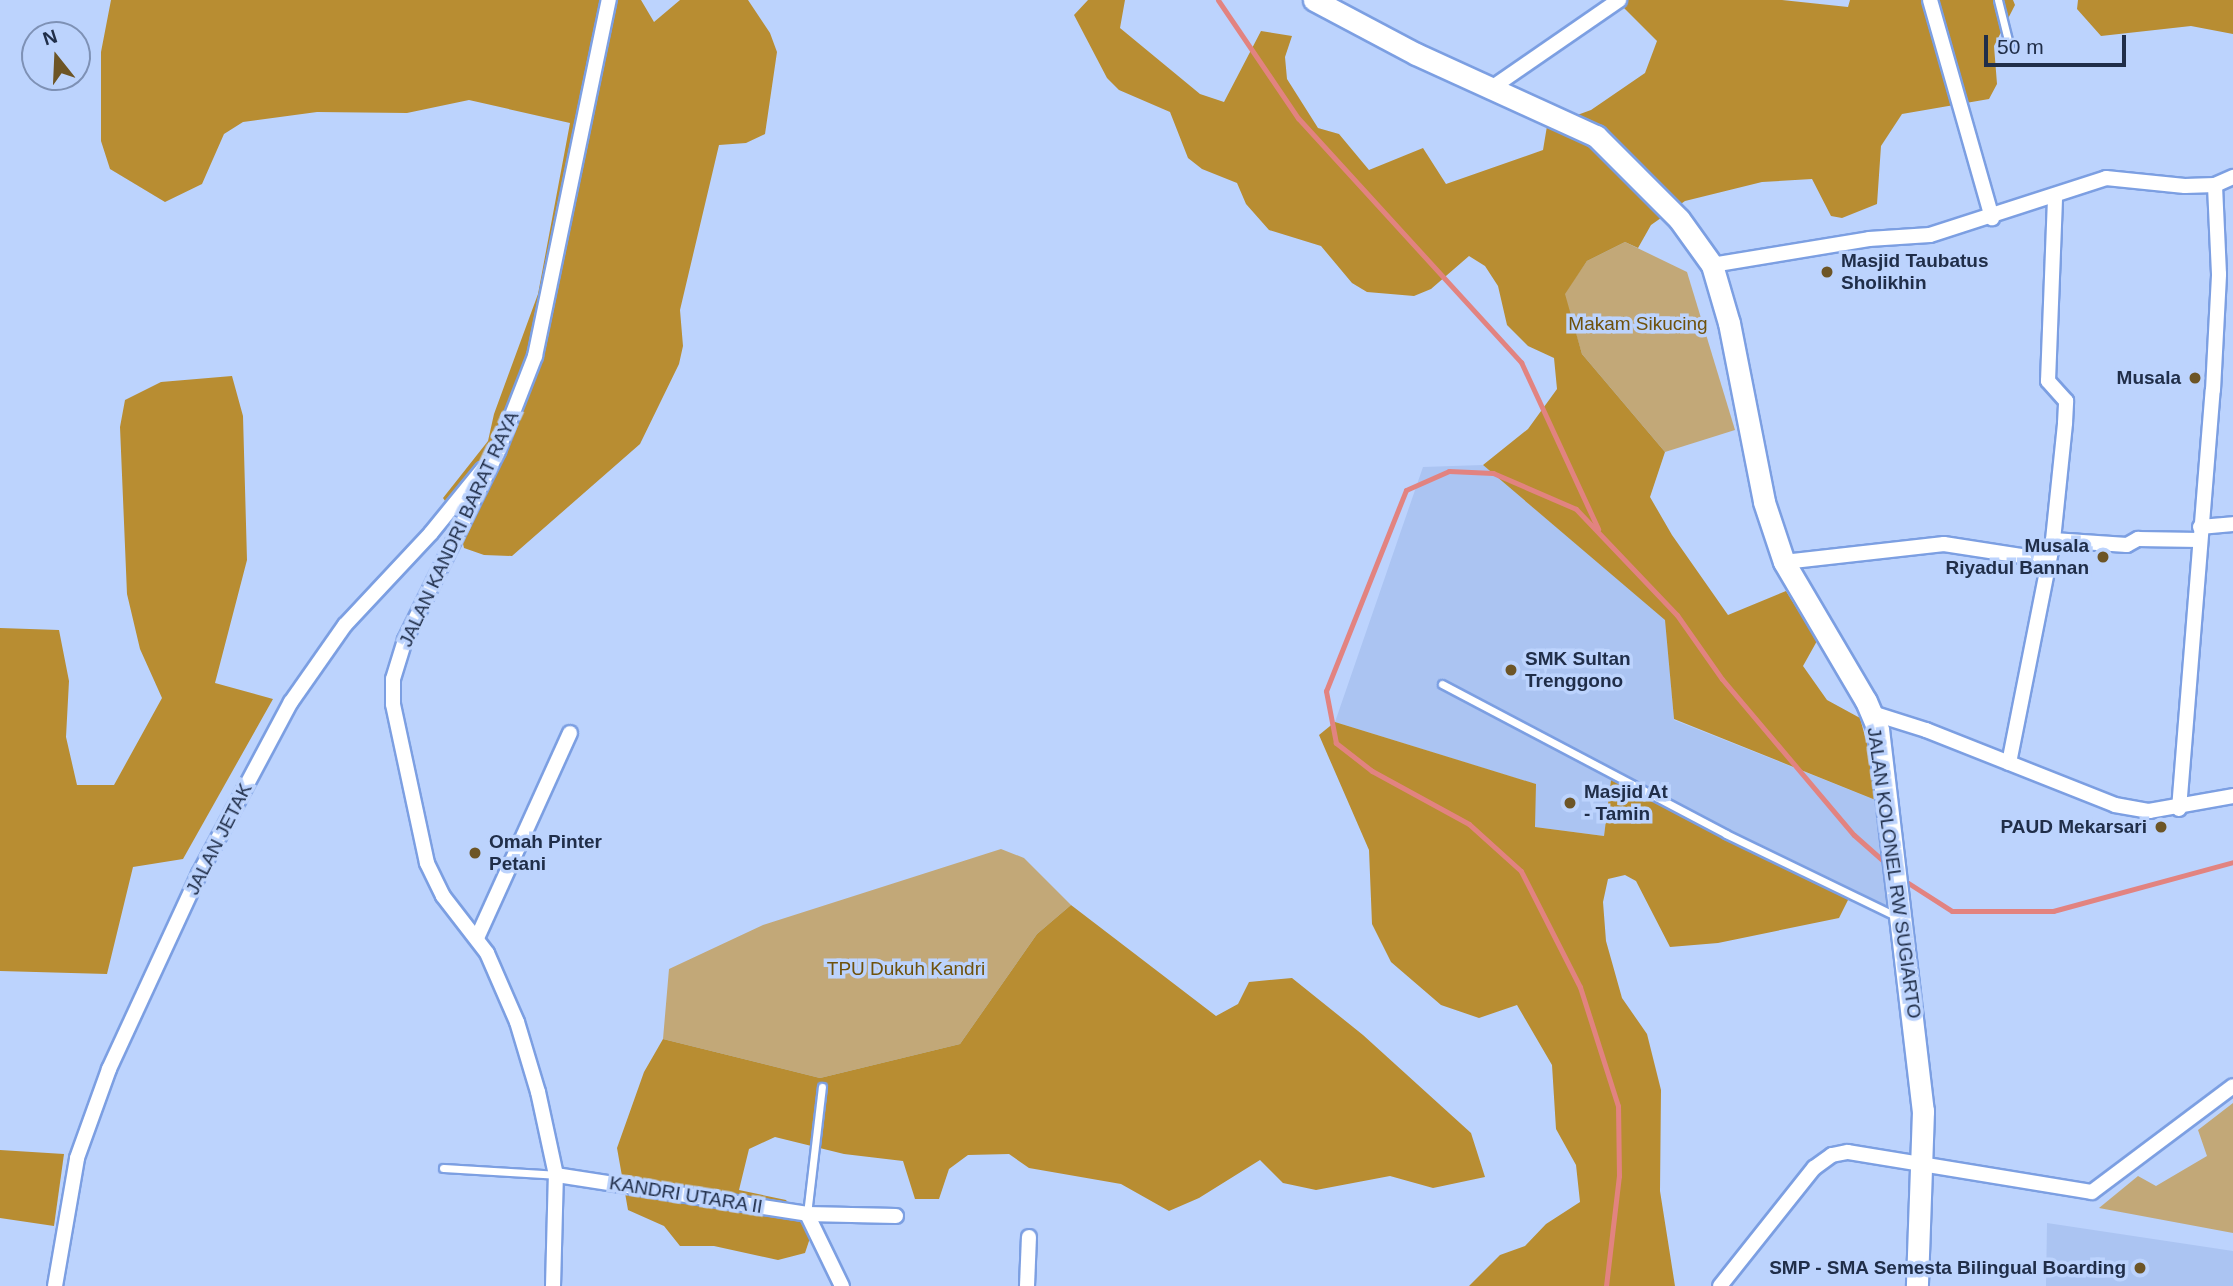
<!DOCTYPE html>
<style>
body{margin:0}
#map{position:relative;width:2233px;height:1286px;overflow:hidden;background:#bcd3fd;font-family:Helvetica,sans-serif}
div>[style]{position:absolute}
.built>*{inset:0;background:#abc4f2}
.green>*{inset:0;background:#c2a878}
.forest>*{inset:0;background:#b88d32}
.stream>*{height:5px;margin:-2.5px;padding:0 2.5px;transform-origin:2.5px;border-radius:2.5px;background:#e28380}
.roads{filter:drop-shadow(2px 0 #7c9fe2) drop-shadow(-2px 0 #7c9fe2) drop-shadow(0 2px #7c9fe2) drop-shadow(0 -2px #7c9fe2)}
.service>*{height:7px;margin:-3.5px;padding:0 3.5px;transform-origin:3.5px;border-radius:3.5px;background:#fff}
.minor>*{height:14px;margin:-7px;padding:0 7px;transform-origin:7px;border-radius:7px;background:#fff}
.secondary>*{height:21px;margin:-10.5px;padding:0 10.5px;transform-origin:10.5px;border-radius:10.5px;background:#fff}
.dots>*{width:19px;height:19px;translate:-50% -50%;box-sizing:border-box;border:4px solid #bcd3fd;border-radius:50%}
span{translate:-50% -50%;white-space:nowrap;text-align:center;line-height:1.15;-webkit-text-stroke:7px #bcd3fd;paint-order:stroke}
.poi-label{font-size:19px;color:#202e49;font-weight:700}
.left{translate:0 -50%;text-align:left}
.right{translate:-100% -50%;text-align:right}
.park-label{font-size:19px;color:#6e510b}
.street-label{font-size:19px;color:#202e49}
.north{position:absolute;left:21px;top:21px;width:70px;height:70px;box-sizing:border-box;background:#bcd3fd;border:2px solid #7e91b5;border-radius:50%;rotate:342deg;font-size:19px;font-weight:700;line-height:28px;text-align:center;color:#202e49}
.north::after{content:'';display:block;margin:auto;width:24px;height:32px;background:#6d5526;clip-path:polygon(50% 0,100% 100%,50% 72%,0 100%)}
.scale{position:absolute;left:1984px;top:35px;width:142px;height:32px;box-sizing:border-box;border:4px solid #202e49;border-top:0;padding-left:9px;font-size:21px;line-height:24px;white-space:nowrap;color:#202e49;-webkit-text-stroke:5px #bcd3fd;paint-order:stroke}
</style>
<div id="map">
<div class="built">
<div style="clip-path:polygon(1483px 465px,1666px 620px,1674px 720px,1883px 803px,1894px 913px,1611px 780px,1604px 836px,1535px 827px,1535px 784px,1335px 722px,1423px 467px)"></div>
<div style="clip-path:polygon(2047px 1223px,2233px 1251px,2233px 1286px,2046px 1286px)"></div>
</div>
<div class="green">
<div style="clip-path:polygon(1625px 242px,1687px 272px,1735px 430px,1665px 452px,1582px 354px,1564px 294px,1587px 261px)"></div>
<div style="clip-path:polygon(1001px 849px,1024px 858px,1071px 905px,1037px 934px,960px 1044px,820px 1078px,663px 1039px,669px 969px,763px 925px)"></div>
<div style="clip-path:polygon(2233px 1103px,2233px 1233px,2099px 1208px,2138px 1176px,2156px 1186px,2207px 1156px,2198px 1130px)"></div>
</div>
<div class="forest">
<div style="clip-path:polygon(111px 0,641px 0,654px 22px,680px 0,748px 0,770px 33px,777px 52px,765px 134px,746px 143px,719px 145px,680px 310px,683px 346px,679px 364px,640px 444px,512px 556px,484px 555px,464px 548px,457px 518px,443px 498px,488px 441px,494px 414px,538px 294px,570px 123px,469px 100px,407px 113px,317px 112px,243px 122px,224px 134px,202px 184px,165px 202px,110px 169px,101px 141px,101px 52px)"></div>
<div style="clip-path:polygon(1088px 0,1125px 0,1120px 28px,1200px 94px,1224px 102px,1261px 31px,1292px 36px,1285px 57px,1287px 79px,1318px 128px,1339px 134px,1369px 170px,1423px 148px,1446px 184px,1543px 150px,1547px 126px,1591px 110px,1645px 73px,1657px 41px,1616px 0,1782px 0,1848px 7px,1850px 0,2013px 0,2015px 5px,1994px 46px,1997px 84px,1989px 99px,1902px 114px,1881px 146px,1877px 204px,1842px 218px,1831px 216px,1812px 179px,1762px 182px,1685px 201px,1651px 225px,1638px 248px,1625px 242px,1587px 261px,1565px 294px,1582px 354px,1665px 452px,1650px 497px,1672px 535px,1728px 615px,1786px 591px,1817px 641px,1803px 666px,1827px 700px,1860px 718px,1883px 803px,1674px 719px,1665px 620px,1483px 465px,1528px 429px,1557px 389px,1554px 358px,1528px 346px,1507px 325px,1498px 286px,1485px 266px,1469px 256px,1431px 289px,1414px 296px,1367px 292px,1352px 283px,1321px 246px,1269px 230px,1246px 204px,1237px 183px,1202px 169px,1188px 158px,1170px 112px,1119px 90px,1107px 78px,1074px 15px)"></div>
<div style="clip-path:polygon(2078px 0,2233px 0,2233px 34px,2191px 26px,2101px 36px,2077px 9px)"></div>
<div style="clip-path:polygon(232px 376px,243px 416px,247px 560px,215px 683px,273px 699px,183px 859px,133px 867px,107px 974px,0 971px,0 628px,59px 630px,69px 681px,66px 737px,77px 785px,114px 785px,162px 698px,140px 649px,127px 594px,120px 427px,125px 400px,161px 382px)"></div>
<div style="clip-path:polygon(1335px 722px,1536px 784px,1535px 827px,1604px 836px,1611px 780px,1851px 894px,1839px 918px,1718px 943px,1670px 947px,1636px 881px,1625px 875px,1608px 879px,1603px 902px,1606px 941px,1622px 998px,1647px 1034px,1661px 1090px,1660px 1191px,1675px 1286px,1469px 1286px,1500px 1255px,1525px 1246px,1546px 1224px,1580px 1202px,1576px 1165px,1556px 1129px,1552px 1065px,1517px 1005px,1479px 1018px,1441px 1005px,1391px 962px,1372px 924px,1369px 850px,1319px 735px)"></div>
<div style="clip-path:polygon(1071px 905px,1216px 1016px,1238px 1004px,1249px 982px,1292px 978px,1363px 1035px,1471px 1133px,1485px 1177px,1433px 1188px,1390px 1176px,1316px 1190px,1283px 1183px,1260px 1160px,1199px 1198px,1169px 1211px,1121px 1184px,1029px 1168px,1009px 1154px,968px 1155px,949px 1169px,939px 1199px,915px 1199px,903px 1161px,844px 1154px,775px 1137px,749px 1149px,739px 1190px,786px 1200px,811px 1235px,805px 1253px,778px 1260px,714px 1246px,680px 1246px,664px 1226px,628px 1210px,617px 1148px,644px 1072px,663px 1039px,820px 1078px,960px 1044px,1037px 934px)"></div>
<div style="clip-path:polygon(0 1150px,64px 1154px,54px 1226px,0 1218px)"></div>
</div>
<div class="stream">
<div style="left:1218px;top:0;width:143px;rotate:55.9deg"></div>
<div style="left:1298px;top:118px;width:331px;rotate:47.6deg"></div>
<div style="left:1521px;top:362px;width:184px;rotate:65.2deg"></div>
<div style="left:1902px;top:879px;width:59px;rotate:32.6deg"></div>
<div style="left:1952px;top:911px;width:101px"></div>
<div style="left:2053px;top:911px;width:187px;rotate:-15.2deg"></div>
<div style="left:1606px;top:1286px;width:111px;rotate:-83.3deg"></div>
<div style="left:1619px;top:1176px;width:70px;rotate:-90.8deg"></div>
<div style="left:1618px;top:1106px;width:125px;rotate:-107.7deg"></div>
<div style="left:1580px;top:987px;width:130px;rotate:-117deg"></div>
<div style="left:1521px;top:871px;width:70px;rotate:-137.9deg"></div>
<div style="left:1469px;top:824px;width:111px;rotate:-151.3deg"></div>
<div style="left:1372px;top:771px;width:46px;rotate:-142.1deg"></div>
<div style="left:1336px;top:743px;width:53px;rotate:-100.9deg"></div>
<div style="left:1326px;top:691px;width:216px;rotate:-68.3deg"></div>
<div style="left:1406px;top:490px;width:47px;rotate:-23.8deg"></div>
<div style="left:1449px;top:471px;width:44px;rotate:2.6deg"></div>
<div style="left:1493px;top:473px;width:90px;rotate:23.4deg"></div>
<div style="left:1576px;top:509px;width:146px;rotate:46.4deg"></div>
<div style="left:1677px;top:615px;width:78px;rotate:54.9deg"></div>
<div style="left:1722px;top:679px;width:204px;rotate:49.8deg"></div>
<div style="left:1854px;top:835px;width:45px;rotate:41.4deg"></div>
</div>
<div class="roads">
<div class="service">
<div style="left:1998px;top:0;width:45px;rotate:76deg"></div>
<div style="left:1442px;top:684px;width:321px;rotate:27.8deg"></div>
<div style="left:1726px;top:834px;width:189px;rotate:25.8deg"></div>
<div style="left:443px;top:1168px;width:113px;rotate:3.5deg"></div>
<div style="left:807px;top:1214px;width:128px;rotate:-83.3deg"></div>
</div>
<div class="minor">
<div style="left:1930px;top:0;width:227px;rotate:74.1deg"></div>
<div style="left:1490px;top:89px;width:157px;rotate:-34.6deg"></div>
<div style="left:1712px;top:265px;width:159px;rotate:-9.4deg"></div>
<div style="left:1869px;top:239px;width:61px;rotate:-3.8deg"></div>
<div style="left:1930px;top:235px;width:185px;rotate:-17.9deg"></div>
<div style="left:2106px;top:178px;width:79px;rotate:5.8deg"></div>
<div style="left:2185px;top:186px;width:30px;rotate:-2deg"></div>
<div style="left:2215px;top:185px;width:20px;rotate:-24deg"></div>
<div style="left:2200px;top:527px;width:33px;rotate:-5deg"></div>
<div style="left:2053px;top:540px;width:74px;rotate:3.9deg"></div>
<div style="left:2127px;top:545px;width:13px;rotate:-29deg"></div>
<div style="left:2138px;top:539px;width:61px;rotate:0.9deg"></div>
<div style="left:1784px;top:562px;width:161px;rotate:-6.4deg"></div>
<div style="left:1944px;top:544px;width:104px;rotate:8.8deg"></div>
<div style="left:1872px;top:713px;width:57px;rotate:17.5deg"></div>
<div style="left:1926px;top:730px;width:203px;rotate:21.6deg"></div>
<div style="left:2115px;top:805px;width:35px;rotate:10deg"></div>
<div style="left:2149px;top:811px;width:85px;rotate:-10.1deg"></div>
<div style="left:2009px;top:763px;width:227px;rotate:-78.8deg"></div>
<div style="left:2053px;top:540px;width:118px;rotate:-84.1deg"></div>
<div style="left:2065px;top:423px;width:22px;rotate:-87deg"></div>
<div style="left:2066px;top:401px;width:27px;rotate:-132deg"></div>
<div style="left:2048px;top:381px;width:186px;rotate:-87.8deg"></div>
<div style="left:2179px;top:809px;width:420px;rotate:-85.4deg"></div>
<div style="left:2213px;top:390px;width:116px;rotate:-87deg"></div>
<div style="left:2219px;top:274px;width:89px;rotate:-92.6deg"></div>
<div style="left:477px;top:938px;width:225px;rotate:-65.6deg"></div>
<div style="left:556px;top:1175px;width:254px;rotate:8.8deg"></div>
<div style="left:807px;top:1214px;width:80px;rotate:64.1deg"></div>
<div style="left:807px;top:1214px;width:89px;rotate:1.3deg"></div>
<div style="left:55px;top:1286px;width:130px;rotate:-80.2deg"></div>
<div style="left:77px;top:1158px;width:95px;rotate:-70.2deg"></div>
<div style="left:109px;top:1069px;width:215px;rotate:-65.2deg"></div>
<div style="left:199px;top:874px;width:195px;rotate:-61.9deg"></div>
<div style="left:291px;top:702px;width:94px;rotate:-55deg"></div>
<div style="left:345px;top:625px;width:126px;rotate:-46.9deg"></div>
<div style="left:431px;top:533px;width:82px;rotate:-50.9deg"></div>
<div style="left:553px;top:1286px;width:111px;rotate:-88.5deg"></div>
<div style="left:556px;top:1175px;width:85px;rotate:-102.2deg"></div>
<div style="left:538px;top:1092px;width:73px;rotate:-106.7deg"></div>
<div style="left:517px;top:1022px;width:75px;rotate:-113.5deg"></div>
<div style="left:487px;top:953px;width:72px;rotate:-127.7deg"></div>
<div style="left:443px;top:896px;width:37px;rotate:-116deg"></div>
<div style="left:427px;top:863px;width:163px;rotate:-102.1deg"></div>
<div style="left:393px;top:704px;width:25px;rotate:-90deg"></div>
<div style="left:393px;top:679px;width:41px;rotate:-72.9deg"></div>
<div style="left:405px;top:640px;width:211px;rotate:-63.8deg"></div>
<div style="left:498px;top:451px;width:102px;rotate:-68.7deg"></div>
<div style="left:535px;top:356px;width:364px;rotate:-78.3deg"></div>
<div style="left:1027px;top:1286px;width:49px;rotate:-87.7deg"></div>
<div style="left:1720px;top:1286px;width:151px;rotate:-51.5deg"></div>
<div style="left:1814px;top:1168px;width:22px;rotate:-36deg"></div>
<div style="left:1832px;top:1155px;width:16px;rotate:-11deg"></div>
<div style="left:1848px;top:1152px;width:247px;rotate:9.3deg"></div>
<div style="left:2092px;top:1192px;width:176px;rotate:-36.9deg"></div>
</div>
<div class="secondary">
<div style="left:1314px;top:0;width:115px;rotate:27.9deg"></div>
<div style="left:1416px;top:54px;width:198px;rotate:24.5deg"></div>
<div style="left:1596px;top:136px;width:117px;rotate:45deg"></div>
<div style="left:1679px;top:219px;width:57px;rotate:54.3deg"></div>
<div style="left:1712px;top:265px;width:60px;rotate:73.7deg"></div>
<div style="left:1729px;top:323px;width:182px;rotate:78.9deg"></div>
<div style="left:1764px;top:502px;width:63px;rotate:71.6deg"></div>
<div style="left:1784px;top:562px;width:161px;rotate:59.5deg"></div>
<div style="left:1866px;top:701px;width:30px;rotate:67deg"></div>
<div style="left:1878px;top:729px;width:385px;rotate:83.3deg"></div>
<div style="left:1923px;top:1111px;width:175px;rotate:92deg"></div>
</div>
</div>
<div class="dots">
<div style="left:1827px;top:272px;background:#6d5526"></div>
<div style="left:2195px;top:378px;background:#6d5526"></div>
<div style="left:2103px;top:557px;background:#6d5526"></div>
<div style="left:1511px;top:670px;background:#6d5526"></div>
<div style="left:1570px;top:803px;background:#6d5526"></div>
<div style="left:2161px;top:827px;background:#6d5526"></div>
<div style="left:475px;top:853px;background:#6d5526"></div>
<div style="left:2140px;top:1268px;background:#6d5526"></div>
</div>
<div class="poi-label">
<span class="left" style="left:1841px;top:272px">Masjid Taubatus<br>Sholikhin</span>
<span class="right" style="left:2181px;top:378px">Musala</span>
<span class="right" style="left:2089px;top:557px">Musala<br>Riyadul Bannan</span>
<span class="left" style="left:1525px;top:670px">SMK Sultan<br>Trenggono</span>
<span class="left" style="left:1584px;top:803px">Masjid At<br>- Tamin</span>
<span class="right" style="left:2147px;top:827px">PAUD Mekarsari</span>
<span class="left" style="left:489px;top:853px">Omah Pinter<br>Petani</span>
<span class="right" style="left:2126px;top:1268px">SMP - SMA Semesta Bilingual Boarding</span>
</div>
<div class="park-label">
<span style="left:1638px;top:324px">Makam Sikucing</span>
<span style="left:906px;top:969px">TPU Dukuh Kandri</span>
</div>
<div class="street-label">
<span style="left:459px;top:529px;rotate:-65deg">JALAN KANDRI BARAT RAYA</span>
<span style="left:219px;top:839px;rotate:-63deg">JALAN JETAK</span>
<span style="left:1894px;top:873px;rotate:82deg">JALAN KOLONEL RW SUGIARTO</span>
<span style="left:686px;top:1195px;rotate:9deg">KANDRI UTARA II</span>
</div>
<div class="north">N</div>
<div class="scale">50 m</div>
</div>
